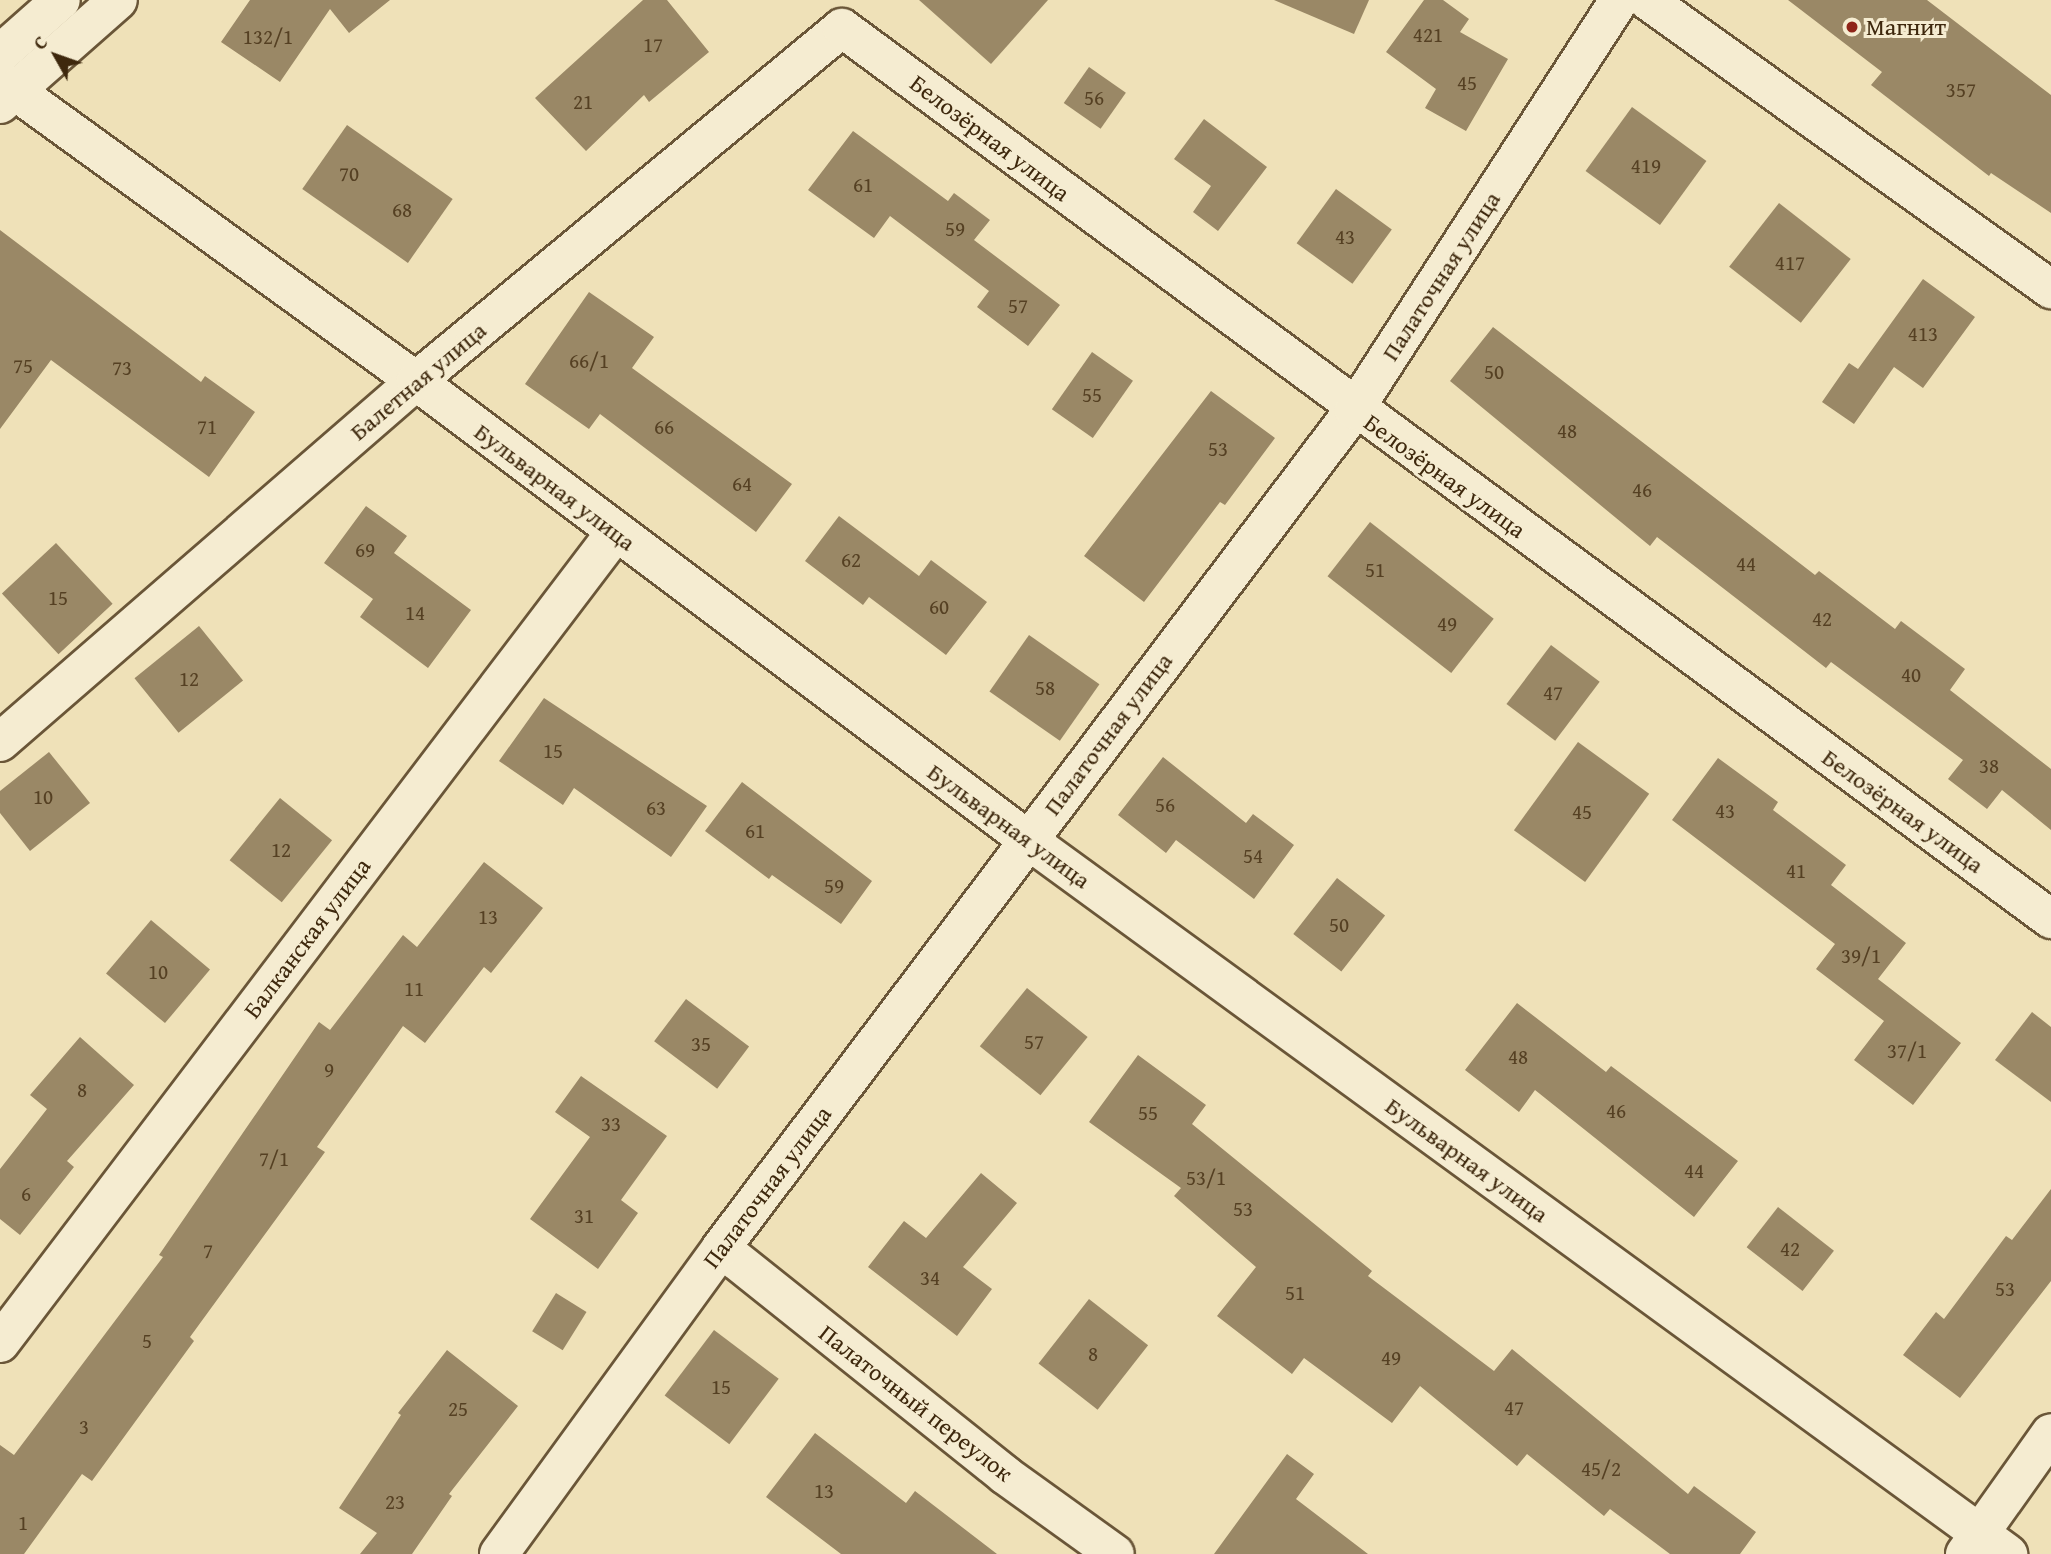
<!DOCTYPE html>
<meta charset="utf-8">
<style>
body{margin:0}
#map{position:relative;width:2051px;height:1554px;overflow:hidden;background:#efe1b8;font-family:"Gentium Book Plus",serif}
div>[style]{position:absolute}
.building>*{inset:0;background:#9a8866;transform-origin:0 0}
.roads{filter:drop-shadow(2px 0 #6a5638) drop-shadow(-2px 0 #6a5638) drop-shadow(0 2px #6a5638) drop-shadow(0 -2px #6a5638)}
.minor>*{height:38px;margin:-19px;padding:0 19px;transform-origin:19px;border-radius:19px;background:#f5ecd1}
.tertiary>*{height:38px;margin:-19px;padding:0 19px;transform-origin:19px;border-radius:19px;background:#f5ecd1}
.dots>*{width:19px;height:19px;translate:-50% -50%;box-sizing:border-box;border:4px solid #f5ecd1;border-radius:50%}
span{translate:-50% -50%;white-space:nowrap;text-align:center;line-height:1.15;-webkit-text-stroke:6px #f5ecd1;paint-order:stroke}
.number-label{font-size:21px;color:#554023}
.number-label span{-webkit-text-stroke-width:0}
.poi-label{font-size:24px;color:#3e280d}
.left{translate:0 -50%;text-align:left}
.street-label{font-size:24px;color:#3e280d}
.north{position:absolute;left:21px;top:21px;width:70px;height:70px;-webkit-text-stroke:5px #f5ecd1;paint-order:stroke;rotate:310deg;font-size:19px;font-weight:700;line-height:28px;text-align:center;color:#3e280d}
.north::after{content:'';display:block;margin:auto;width:24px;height:32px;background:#3e280d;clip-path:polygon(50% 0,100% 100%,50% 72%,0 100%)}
</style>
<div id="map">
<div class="building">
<div style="clip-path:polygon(250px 0,390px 0,349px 33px,330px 9px,280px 82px,221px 42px)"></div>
<div style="clip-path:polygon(643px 0,667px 0,709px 52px,649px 102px,644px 95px,586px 151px,535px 98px)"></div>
<div style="clip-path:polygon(919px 0,1048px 0,991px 64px)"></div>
<div style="clip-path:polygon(1274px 0,1369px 0,1354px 34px)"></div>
<div style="clip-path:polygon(1424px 0,1443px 0,1469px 19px,1460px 32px,1508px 59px,1466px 131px,1425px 108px,1436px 89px,1386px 52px)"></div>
<div style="clip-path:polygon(1788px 0,1927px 0,2051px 95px,2051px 213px,1991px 173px,1989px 176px,1871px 85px,1882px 72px)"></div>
<div style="left:1089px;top:67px;width:45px;height:44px;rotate:35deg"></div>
<div style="left:1632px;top:107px;width:92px;height:79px;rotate:36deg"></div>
<div style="clip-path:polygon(1204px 119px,1267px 167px,1218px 231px,1193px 212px,1211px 186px,1174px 159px)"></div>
<div style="left:347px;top:125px;width:129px;height:78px;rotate:35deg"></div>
<div style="clip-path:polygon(853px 131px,948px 201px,954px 193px,990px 220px,974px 240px,1060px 305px,1028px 346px,977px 307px,989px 291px,890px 216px,874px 238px,808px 190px)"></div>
<div style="left:1336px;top:189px;width:69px;height:67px;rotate:36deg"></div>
<div style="left:1779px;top:203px;width:91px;height:81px;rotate:38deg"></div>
<div style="clip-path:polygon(0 230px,201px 382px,205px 376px,255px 412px,209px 477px,51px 360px,0 429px)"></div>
<div style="clip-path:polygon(1923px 279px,1975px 317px,1923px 388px,1894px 367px,1854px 424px,1822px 402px,1849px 363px,1858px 369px)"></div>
<div style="clip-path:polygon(589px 292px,654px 337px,632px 368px,792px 484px,756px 532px,600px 414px,589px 429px,525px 384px)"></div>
<div style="clip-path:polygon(1493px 327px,1815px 575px,1819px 571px,1895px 629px,1901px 621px,1965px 669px,1950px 690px,2051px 769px,2051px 830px,2002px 790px,1987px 809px,1948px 779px,1963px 760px,1831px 662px,1826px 668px,1657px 537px,1650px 546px,1450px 381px)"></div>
<div style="left:1092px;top:352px;width:50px;height:70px;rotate:35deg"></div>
<div style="clip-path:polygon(1211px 391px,1275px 438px,1225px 505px,1220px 502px,1144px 602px,1084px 556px)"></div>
<div style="clip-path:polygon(366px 506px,407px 536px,394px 553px,471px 610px,428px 668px,360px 617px,373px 599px,324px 563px)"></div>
<div style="clip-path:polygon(839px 516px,919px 576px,931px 560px,987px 602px,946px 655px,869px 597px,863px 605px,805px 561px)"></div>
<div style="left:1370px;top:522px;width:157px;height:69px;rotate:38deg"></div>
<div style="left:56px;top:543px;width:83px;height:74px;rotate:47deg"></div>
<div style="left:199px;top:626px;width:70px;height:83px;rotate:51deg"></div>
<div style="left:1029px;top:635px;width:86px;height:69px;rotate:35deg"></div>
<div style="left:1551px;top:645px;width:61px;height:74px;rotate:37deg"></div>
<div style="clip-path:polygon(544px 698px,707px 806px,671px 857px,574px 788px,563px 805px,499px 761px)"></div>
<div style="left:1578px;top:742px;width:88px;height:109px;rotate:36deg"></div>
<div style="clip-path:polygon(49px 752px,90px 803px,30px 851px,0 813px,0 791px)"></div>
<div style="clip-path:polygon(1163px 757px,1246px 823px,1253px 814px,1294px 845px,1254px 899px,1176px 840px,1166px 853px,1118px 815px)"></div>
<div style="clip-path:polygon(1718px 758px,1778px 802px,1773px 810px,1846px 865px,1831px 885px,1906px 943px,1878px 979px,1961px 1043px,1913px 1105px,1854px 1060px,1884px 1021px,1816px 969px,1835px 944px,1672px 820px)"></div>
<div style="clip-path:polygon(742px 782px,872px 881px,841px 924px,772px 875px,769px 879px,705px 831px)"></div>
<div style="left:280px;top:798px;width:67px;height:80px;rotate:39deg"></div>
<div style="clip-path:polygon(484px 862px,543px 908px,491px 973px,484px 967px,425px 1043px,403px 1026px,317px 1147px,325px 1152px,190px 1337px,194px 1341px,92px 1481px,82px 1474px,24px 1554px,0 1554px,0 1445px,14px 1455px,163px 1257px,159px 1255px,319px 1022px,330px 1030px,403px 935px,417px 947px)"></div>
<div style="left:1337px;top:878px;width:61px;height:71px;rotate:38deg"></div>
<div style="left:151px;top:920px;width:77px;height:70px;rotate:40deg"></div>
<div style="left:1027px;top:988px;width:78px;height:75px;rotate:39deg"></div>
<div style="left:686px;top:999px;width:79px;height:53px;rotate:37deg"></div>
<div style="clip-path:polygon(1517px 1003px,1606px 1072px,1611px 1066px,1738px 1161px,1694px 1217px,1535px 1090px,1519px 1112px,1465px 1070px)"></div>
<div style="clip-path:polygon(2032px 1012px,2051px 1027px,2051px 1102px,1995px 1060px)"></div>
<div style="clip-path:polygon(80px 1037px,134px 1085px,67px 1161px,74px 1167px,20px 1235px,0 1219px,0 1169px,47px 1109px,30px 1095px)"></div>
<div style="clip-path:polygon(1138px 1055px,1206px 1105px,1192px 1124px,1372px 1271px,1368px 1276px,1494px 1371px,1512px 1349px,1688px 1494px,1694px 1486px,1756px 1532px,1740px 1554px,1670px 1554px,1610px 1509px,1604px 1516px,1527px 1454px,1517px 1466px,1420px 1386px,1392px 1423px,1304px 1358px,1292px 1374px,1217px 1316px,1256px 1267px,1174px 1196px,1181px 1188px,1089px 1122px)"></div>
<div style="clip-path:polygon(581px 1076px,667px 1136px,621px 1200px,638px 1213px,598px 1269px,530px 1219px,590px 1137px,555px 1112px)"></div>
<div style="clip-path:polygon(981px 1173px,1017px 1203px,963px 1267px,992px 1289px,957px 1336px,868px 1267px,904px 1221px,926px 1238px)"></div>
<div style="clip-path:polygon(2051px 1189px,2051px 1281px,1960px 1398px,1903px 1355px,1936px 1312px,1944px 1319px,2006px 1236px,2012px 1240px)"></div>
<div style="left:1778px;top:1207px;width:71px;height:51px;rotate:38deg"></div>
<div style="left:556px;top:1293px;width:36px;height:45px;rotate:32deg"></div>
<div style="left:1089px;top:1299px;width:75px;height:82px;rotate:38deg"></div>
<div style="left:714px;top:1330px;width:81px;height:82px;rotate:37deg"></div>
<div style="clip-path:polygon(447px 1350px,518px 1406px,449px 1494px,452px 1496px,412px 1554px,360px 1554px,377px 1533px,339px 1508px,401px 1415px,398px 1413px)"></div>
<div style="clip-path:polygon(815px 1433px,906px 1503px,915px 1491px,997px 1554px,841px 1554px,766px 1497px)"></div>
<div style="clip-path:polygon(1287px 1454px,1314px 1474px,1296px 1499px,1368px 1554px,1214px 1554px)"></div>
</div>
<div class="roads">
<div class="minor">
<div style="left:1647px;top:0;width:497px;rotate:35.6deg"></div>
<div style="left:0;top:80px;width:513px;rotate:35.89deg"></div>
<div style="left:416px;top:381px;width:765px;rotate:36.87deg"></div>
<div style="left:1028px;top:840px;width:1213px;rotate:36.08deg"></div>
<div style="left:0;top:742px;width:551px;rotate:-40.95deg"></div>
<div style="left:416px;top:381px;width:553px;rotate:-39.65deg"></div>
<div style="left:842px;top:28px;width:1502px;rotate:36.39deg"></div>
<div style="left:721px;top:1248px;width:364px;rotate:38.6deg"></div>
<div style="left:1005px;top:1475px;width:135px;rotate:35.7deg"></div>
<div style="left:0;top:1343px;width:1017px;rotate:-52.79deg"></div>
<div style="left:499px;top:1554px;width:378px;rotate:-54deg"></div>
<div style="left:721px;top:1248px;width:1050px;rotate:-52.93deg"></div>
<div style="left:1354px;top:410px;width:488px;rotate:-57.1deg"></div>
<div style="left:1965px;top:1554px;width:148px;rotate:-54.6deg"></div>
</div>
<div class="tertiary">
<div style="left:0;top:54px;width:81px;rotate:-41.5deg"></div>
<div style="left:0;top:104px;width:157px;rotate:-41.4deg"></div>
</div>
</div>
<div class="dots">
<div style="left:1852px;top:27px;background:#8f2418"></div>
</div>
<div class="number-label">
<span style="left:1428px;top:35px">421</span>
<span style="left:268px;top:37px">132/1</span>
<span style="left:653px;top:45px">17</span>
<span style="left:1467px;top:83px">45</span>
<span style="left:1961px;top:90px">357</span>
<span style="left:1094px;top:98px">56</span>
<span style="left:583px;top:102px">21</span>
<span style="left:1646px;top:166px">419</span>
<span style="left:349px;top:174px">70</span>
<span style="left:863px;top:185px">61</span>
<span style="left:402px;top:210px">68</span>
<span style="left:955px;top:229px">59</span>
<span style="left:1345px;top:237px">43</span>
<span style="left:1790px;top:263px">417</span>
<span style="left:1018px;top:306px">57</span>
<span style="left:1923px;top:334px">413</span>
<span style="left:589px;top:361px">66/1</span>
<span style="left:23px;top:366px">75</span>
<span style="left:122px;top:368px">73</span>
<span style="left:1494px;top:372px">50</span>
<span style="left:1092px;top:395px">55</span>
<span style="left:207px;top:427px">71</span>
<span style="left:664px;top:427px">66</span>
<span style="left:1567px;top:431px">48</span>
<span style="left:1218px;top:449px">53</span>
<span style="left:742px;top:484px">64</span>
<span style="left:1642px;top:490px">46</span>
<span style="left:365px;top:550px">69</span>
<span style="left:851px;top:560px">62</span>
<span style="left:1746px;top:564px">44</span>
<span style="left:1375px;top:570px">51</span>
<span style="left:58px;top:598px">15</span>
<span style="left:939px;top:607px">60</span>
<span style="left:415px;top:613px">14</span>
<span style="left:1822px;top:619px">42</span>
<span style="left:1447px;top:624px">49</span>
<span style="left:1911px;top:675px">40</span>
<span style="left:189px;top:679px">12</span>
<span style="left:1045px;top:688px">58</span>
<span style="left:1553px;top:693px">47</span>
<span style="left:553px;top:751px">15</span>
<span style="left:1989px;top:766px">38</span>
<span style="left:43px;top:797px">10</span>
<span style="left:1165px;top:805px">56</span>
<span style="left:656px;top:808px">63</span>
<span style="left:1725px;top:811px">43</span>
<span style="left:1582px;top:812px">45</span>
<span style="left:755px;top:831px">61</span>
<span style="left:281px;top:850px">12</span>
<span style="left:1253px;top:856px">54</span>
<span style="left:1796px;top:871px">41</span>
<span style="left:834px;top:886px">59</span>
<span style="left:488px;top:917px">13</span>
<span style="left:1339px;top:925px">50</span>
<span style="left:1861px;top:956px">39/1</span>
<span style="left:158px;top:972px">10</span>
<span style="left:414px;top:989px">11</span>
<span style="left:1034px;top:1042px">57</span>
<span style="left:701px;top:1044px">35</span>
<span style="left:1907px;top:1051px">37/1</span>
<span style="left:1518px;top:1057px">48</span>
<span style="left:329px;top:1070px">9</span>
<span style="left:82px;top:1090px">8</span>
<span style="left:1616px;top:1111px">46</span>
<span style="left:1148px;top:1113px">55</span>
<span style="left:611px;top:1124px">33</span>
<span style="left:274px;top:1159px">7/1</span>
<span style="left:1694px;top:1171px">44</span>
<span style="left:1206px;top:1178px">53/1</span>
<span style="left:26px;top:1194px">6</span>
<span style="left:1243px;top:1209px">53</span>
<span style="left:584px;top:1216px">31</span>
<span style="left:1790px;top:1249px">42</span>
<span style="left:208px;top:1251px">7</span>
<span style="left:930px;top:1278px">34</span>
<span style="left:2005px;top:1289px">53</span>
<span style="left:1295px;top:1293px">51</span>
<span style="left:147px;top:1341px">5</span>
<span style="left:1093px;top:1354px">8</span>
<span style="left:1391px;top:1358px">49</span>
<span style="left:721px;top:1387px">15</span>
<span style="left:1514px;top:1408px">47</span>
<span style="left:458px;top:1409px">25</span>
<span style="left:84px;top:1427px">3</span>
<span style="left:1601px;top:1469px">45/2</span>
<span style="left:824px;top:1491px">13</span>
<span style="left:395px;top:1502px">23</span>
<span style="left:23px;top:1523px">1</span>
</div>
<div class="poi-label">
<span class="left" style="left:1866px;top:27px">Магнит</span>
</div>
<div class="street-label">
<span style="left:990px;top:138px;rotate:37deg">Белозёрная улица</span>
<span style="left:1441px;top:276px;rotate:-57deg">Палаточная улица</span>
<span style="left:418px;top:381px;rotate:-40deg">Балетная улица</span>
<span style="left:1445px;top:476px;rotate:36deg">Белозёрная улица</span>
<span style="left:555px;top:487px;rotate:37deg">Бульварная улица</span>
<span style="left:1108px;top:734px;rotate:-53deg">Палаточная улица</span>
<span style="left:1903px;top:811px;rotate:36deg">Белозёрная улица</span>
<span style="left:1009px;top:826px;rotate:36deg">Бульварная улица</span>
<span style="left:307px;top:938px;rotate:-53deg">Балканская улица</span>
<span style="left:1467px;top:1160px;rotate:36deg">Бульварная улица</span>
<span style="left:767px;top:1187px;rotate:-53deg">Палаточная улица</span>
<span style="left:916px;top:1403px;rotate:38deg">Палаточный переулок</span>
</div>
<div class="north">С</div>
</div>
